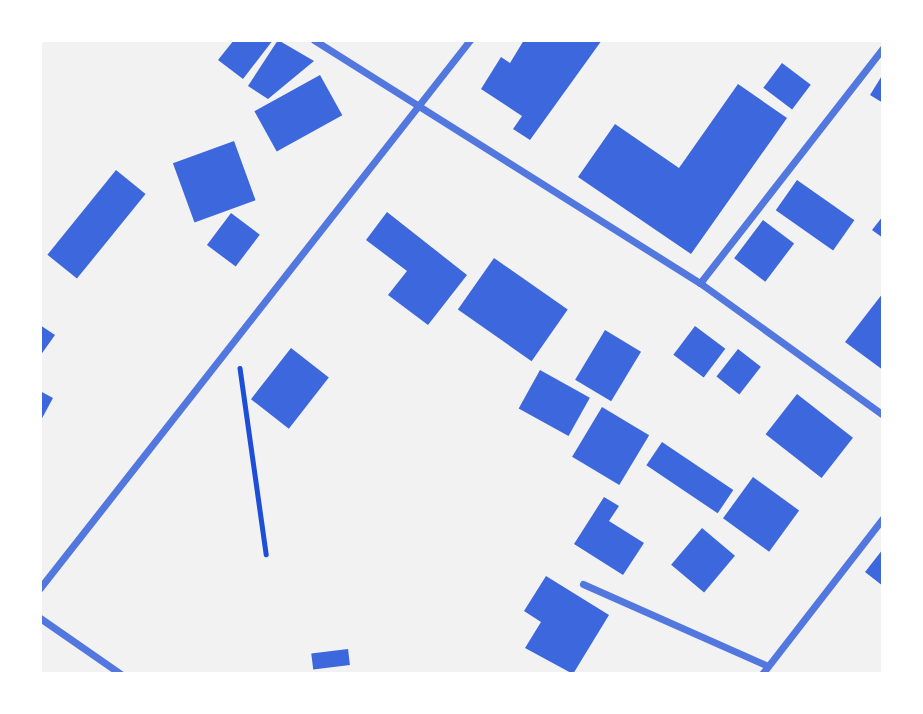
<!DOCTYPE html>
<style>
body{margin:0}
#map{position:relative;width:923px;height:714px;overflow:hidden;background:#f2f2f2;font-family:"Noto Serif",serif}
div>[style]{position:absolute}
.building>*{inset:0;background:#3d67dc;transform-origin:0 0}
.path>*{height:4.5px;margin:-2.25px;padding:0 2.25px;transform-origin:2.25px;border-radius:2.25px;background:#1d4ed8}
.minor>*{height:7px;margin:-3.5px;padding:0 3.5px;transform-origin:3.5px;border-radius:3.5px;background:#5277de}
span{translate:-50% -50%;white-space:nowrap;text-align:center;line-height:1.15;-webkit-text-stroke:6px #fff;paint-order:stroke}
.frame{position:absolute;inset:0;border:42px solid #fff;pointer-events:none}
</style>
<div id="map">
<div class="building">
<div style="clip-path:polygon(234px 40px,273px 40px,243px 79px,218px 60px)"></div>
<div style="clip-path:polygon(278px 40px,314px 61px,268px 99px,248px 86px)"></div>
<div style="clip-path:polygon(524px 40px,602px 40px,530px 140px,513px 129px,522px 116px,481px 89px,501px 57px,510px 63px)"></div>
<div style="left:782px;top:63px;width:36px;height:31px;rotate:37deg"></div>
<div style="clip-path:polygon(883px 74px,883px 103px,870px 95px)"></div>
<div style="left:320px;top:75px;width:46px;height:75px;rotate:61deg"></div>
<div style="clip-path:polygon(738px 84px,787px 118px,691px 254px,578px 177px,615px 124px,679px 168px)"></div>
<div style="left:234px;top:141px;width:63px;height:65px;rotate:70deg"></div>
<div style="left:116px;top:170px;width:38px;height:109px;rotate:39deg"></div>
<div style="left:797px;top:180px;width:70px;height:37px;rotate:35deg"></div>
<div style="clip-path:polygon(387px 212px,467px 275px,428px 325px,388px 295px,407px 271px,366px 240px)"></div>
<div style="left:231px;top:213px;width:36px;height:40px;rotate:37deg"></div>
<div style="clip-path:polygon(883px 216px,883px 238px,872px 230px)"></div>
<div style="left:763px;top:220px;width:39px;height:48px;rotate:37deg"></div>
<div style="left:494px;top:258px;width:90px;height:63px;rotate:35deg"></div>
<div style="clip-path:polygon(883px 293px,883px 370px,845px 342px)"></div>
<div style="clip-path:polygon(40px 325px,55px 335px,40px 356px)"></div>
<div style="left:695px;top:326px;width:38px;height:36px;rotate:37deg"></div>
<div style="left:605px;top:330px;width:42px;height:58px;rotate:31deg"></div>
<div style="left:291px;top:348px;width:48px;height:65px;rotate:38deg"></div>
<div style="left:738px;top:349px;width:29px;height:35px;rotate:38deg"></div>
<div style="left:540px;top:370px;width:57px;height:44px;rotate:29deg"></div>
<div style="clip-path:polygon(40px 391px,53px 398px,40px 422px)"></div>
<div style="left:797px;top:394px;width:71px;height:51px;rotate:38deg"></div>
<div style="left:602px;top:407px;width:55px;height:58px;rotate:31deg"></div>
<div style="left:662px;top:442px;width:86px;height:28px;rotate:34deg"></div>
<div style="left:753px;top:477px;width:57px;height:51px;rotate:36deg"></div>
<div style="clip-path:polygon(604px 497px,619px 506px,609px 521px,644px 543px,623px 575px,574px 544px)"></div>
<div style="left:702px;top:528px;width:43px;height:48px;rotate:40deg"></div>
<div style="clip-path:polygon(883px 549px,883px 586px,865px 572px)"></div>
<div style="clip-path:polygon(546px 576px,609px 615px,573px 674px,525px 648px,541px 622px,524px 611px)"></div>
<div style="left:348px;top:649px;width:16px;height:37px;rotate:83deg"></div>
</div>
<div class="path">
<div style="left:240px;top:368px;width:188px;rotate:82deg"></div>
</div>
<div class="minor">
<div style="left:314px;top:40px;width:456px;rotate:32.2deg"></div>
<div style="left:700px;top:283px;width:226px;rotate:35.8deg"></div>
<div style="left:700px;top:283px;width:298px;rotate:-52.1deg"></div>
<div style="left:583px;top:584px;width:202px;rotate:23.9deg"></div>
<div style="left:40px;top:588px;width:697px;rotate:-51.88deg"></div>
<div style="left:40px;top:618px;width:98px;rotate:34.7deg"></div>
<div style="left:762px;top:674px;width:197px;rotate:-52.2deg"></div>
</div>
<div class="frame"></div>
</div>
